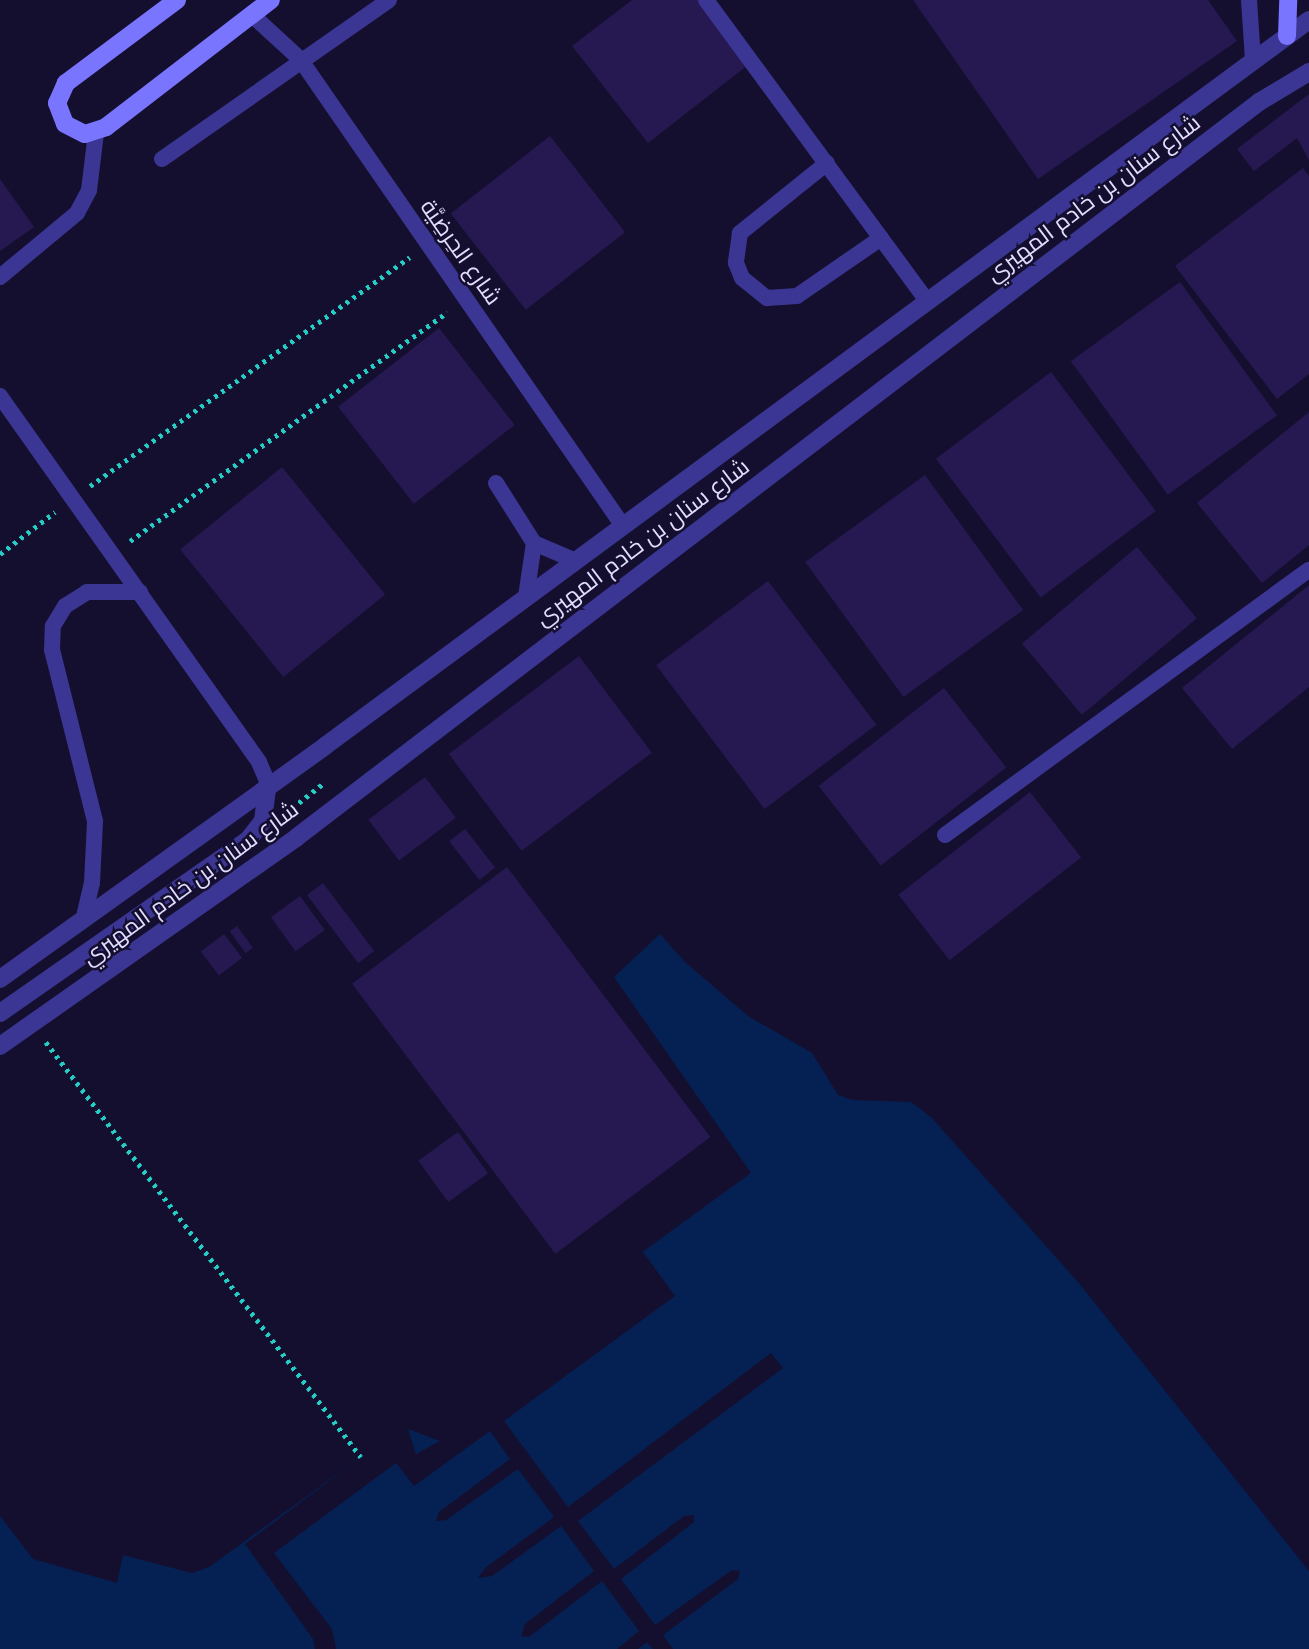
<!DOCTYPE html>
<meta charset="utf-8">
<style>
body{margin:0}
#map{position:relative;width:1309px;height:1649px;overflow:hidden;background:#150f2f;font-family:"Space Grotesk",Cairo,sans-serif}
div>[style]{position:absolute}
.water>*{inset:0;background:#052052}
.pier>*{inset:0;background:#150f2f}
.building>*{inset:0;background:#261952;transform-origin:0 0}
.path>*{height:4.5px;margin-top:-2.25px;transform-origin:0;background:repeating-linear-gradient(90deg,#24cdc5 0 3.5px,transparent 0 8.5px)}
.lane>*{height:16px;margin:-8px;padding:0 8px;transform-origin:8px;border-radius:8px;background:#3b3693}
.street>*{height:18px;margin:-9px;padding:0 9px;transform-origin:9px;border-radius:9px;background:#3b3693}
.secondary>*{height:18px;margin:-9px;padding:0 9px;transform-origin:9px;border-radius:9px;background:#7a75ff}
span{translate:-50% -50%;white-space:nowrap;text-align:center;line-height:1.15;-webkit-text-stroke:5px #150f2f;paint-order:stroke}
.street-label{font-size:23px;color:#e2deff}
</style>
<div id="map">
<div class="water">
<div style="clip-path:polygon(660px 934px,685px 962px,748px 1016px,812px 1053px,838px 1095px,853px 1100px,911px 1102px,931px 1117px,1078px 1282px,1309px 1571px,1309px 1649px,0 1649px,0 1516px,33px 1559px,117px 1583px,123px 1555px,192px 1573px,209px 1567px,361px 1457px,408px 1429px,440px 1441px,511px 1385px,501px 1371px,548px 1337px,560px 1352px,649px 1287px,630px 1261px,751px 1173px,614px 977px)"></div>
</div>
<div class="pier">
<div style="clip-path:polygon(643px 1252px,675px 1296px,504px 1421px,568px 1507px,771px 1353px,783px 1368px,578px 1521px,614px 1569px,684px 1516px,694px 1515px,694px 1522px,621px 1579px,655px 1625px,732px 1570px,740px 1571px,738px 1579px,663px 1635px,673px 1649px,653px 1649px,647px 1642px,638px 1649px,617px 1649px,639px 1631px,602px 1581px,529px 1637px,521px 1636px,525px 1624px,594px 1571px,561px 1526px,492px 1576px,478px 1578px,485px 1568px,554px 1517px,518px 1469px,446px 1520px,436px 1521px,439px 1512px,510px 1459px,490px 1431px,414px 1486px,396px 1463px,274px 1553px,332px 1629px,336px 1649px,315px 1649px,313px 1639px,245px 1544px,361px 1457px,408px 1429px,416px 1454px,440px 1441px,511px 1385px,501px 1371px,548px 1337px,560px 1352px,649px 1287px,630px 1261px)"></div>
</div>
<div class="building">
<div style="clip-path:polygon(632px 0,698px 0,748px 65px,648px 143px,572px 46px)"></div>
<div style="clip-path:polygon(913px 0,1208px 0,1237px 41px,1038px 179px)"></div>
<div style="clip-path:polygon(1309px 94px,1309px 160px,1297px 138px,1254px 171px,1237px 149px)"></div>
<div style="left:550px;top:136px;width:122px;height:126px;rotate:52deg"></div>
<div style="clip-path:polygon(1303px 168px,1309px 176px,1309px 374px,1277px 399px,1175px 266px)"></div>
<div style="clip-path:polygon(0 179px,34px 227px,0 251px)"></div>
<div style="left:1180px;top:282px;width:165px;height:135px;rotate:54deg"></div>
<div style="left:439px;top:328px;width:123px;height:128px;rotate:52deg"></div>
<div style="left:1051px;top:372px;width:174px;height:144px;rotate:53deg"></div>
<div style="clip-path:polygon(1309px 412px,1309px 545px,1262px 583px,1197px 503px)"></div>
<div style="left:282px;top:467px;width:164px;height:131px;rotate:51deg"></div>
<div style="left:925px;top:475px;width:167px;height:148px;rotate:54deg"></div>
<div style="left:1137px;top:547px;width:93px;height:150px;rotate:50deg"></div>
<div style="left:768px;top:581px;width:180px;height:140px;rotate:53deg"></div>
<div style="clip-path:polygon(1309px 585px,1309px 687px,1232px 749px,1182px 688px)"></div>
<div style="left:579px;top:656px;width:121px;height:163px;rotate:53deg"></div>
<div style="left:944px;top:688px;width:101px;height:159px;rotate:52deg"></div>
<div style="left:425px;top:777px;width:51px;height:71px;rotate:53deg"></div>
<div style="left:1030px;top:792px;width:83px;height:167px;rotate:52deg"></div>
<div style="left:465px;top:829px;width:49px;height:20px;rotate:52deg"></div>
<div style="left:507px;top:867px;width:338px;height:194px;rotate:53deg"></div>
<div style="left:323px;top:883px;width:85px;height:20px;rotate:53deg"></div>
<div style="left:300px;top:896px;width:42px;height:36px;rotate:54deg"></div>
<div style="left:237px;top:926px;width:27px;height:9px;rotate:54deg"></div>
<div style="left:224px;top:934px;width:30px;height:29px;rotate:53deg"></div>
<div style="left:458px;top:1132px;width:51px;height:49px;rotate:54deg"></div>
</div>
<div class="path">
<div style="left:90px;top:486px;width:393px;rotate:-35.6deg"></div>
<div style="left:130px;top:541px;width:391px;rotate:-35.8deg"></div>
<div style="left:0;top:554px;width:69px;rotate:-37.4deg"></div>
<div style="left:292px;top:808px;width:42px;rotate:-38.2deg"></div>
<div style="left:46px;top:1042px;width:521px;rotate:52.8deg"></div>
</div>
<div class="lane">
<div style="left:706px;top:0;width:373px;rotate:53.7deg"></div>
<div style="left:1249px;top:0;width:61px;rotate:86.2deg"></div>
<div style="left:251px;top:14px;width:67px;rotate:42.6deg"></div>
<div style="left:300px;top:59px;width:568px;rotate:55.33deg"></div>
<div style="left:162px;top:159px;width:277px;rotate:-35deg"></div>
<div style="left:827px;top:163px;width:112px;rotate:141.2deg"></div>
<div style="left:740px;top:233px;width:30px;rotate:98deg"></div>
<div style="left:736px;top:263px;width:16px;rotate:68deg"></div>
<div style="left:742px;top:278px;width:32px;rotate:39deg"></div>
<div style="left:767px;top:298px;width:30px;rotate:-4deg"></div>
<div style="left:797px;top:296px;width:102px;rotate:-34.6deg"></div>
<div style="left:0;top:277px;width:100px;rotate:-39.7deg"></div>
<div style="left:77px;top:213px;width:26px;rotate:-62deg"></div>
<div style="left:89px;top:190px;width:57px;rotate:-83deg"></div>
<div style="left:0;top:396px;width:448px;rotate:54.7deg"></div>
<div style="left:259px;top:762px;width:23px;rotate:67deg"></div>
<div style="left:496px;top:483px;width:71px;rotate:57.7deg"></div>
<div style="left:534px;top:543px;width:46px;rotate:23.2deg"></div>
<div style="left:526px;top:597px;width:55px;rotate:-81.6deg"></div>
<div style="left:945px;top:835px;width:450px;rotate:-36.1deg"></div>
<div style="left:84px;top:917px;width:35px;rotate:-77deg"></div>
<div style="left:92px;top:883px;width:62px;rotate:-87.2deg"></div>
<div style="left:95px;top:821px;width:176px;rotate:-104.1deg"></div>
<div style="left:52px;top:650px;width:24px;rotate:-88deg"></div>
<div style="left:53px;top:626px;width:23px;rotate:-59deg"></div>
<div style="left:65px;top:606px;width:26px;rotate:-32deg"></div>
<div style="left:87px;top:592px;width:53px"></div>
</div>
<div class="street">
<div style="left:0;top:979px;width:400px;rotate:-35.6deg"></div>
<div style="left:325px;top:746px;width:1223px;rotate:-36.42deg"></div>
<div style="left:0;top:1013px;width:302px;rotate:-34.9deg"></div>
<div style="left:248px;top:840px;width:24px;rotate:-52deg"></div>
<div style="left:263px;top:821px;width:38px;rotate:-83deg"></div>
<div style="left:0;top:1046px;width:363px;rotate:-35.1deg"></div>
<div style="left:297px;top:837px;width:1211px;rotate:-37.38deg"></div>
<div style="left:1259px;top:102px;width:58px;rotate:-31deg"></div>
</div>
<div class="secondary">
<div style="left:177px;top:0;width:139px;rotate:143.2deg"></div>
<div style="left:66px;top:83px;width:22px;rotate:114deg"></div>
<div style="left:57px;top:103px;width:22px;rotate:69deg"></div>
<div style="left:65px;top:124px;width:22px;rotate:27deg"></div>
<div style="left:85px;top:134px;width:22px;rotate:-18deg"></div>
<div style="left:106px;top:127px;width:208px;rotate:-37.6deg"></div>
<div style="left:1287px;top:36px;width:36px;rotate:-88deg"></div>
</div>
<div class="street-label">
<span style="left:1093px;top:198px;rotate:-37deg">شارع سنان بن خادم المهيري</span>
<span style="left:461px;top:252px;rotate:55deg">شارع الحِرضِيَّة</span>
<span style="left:642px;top:542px;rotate:-37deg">شارع سنان بن خادم المهيري</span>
<span style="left:190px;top:883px;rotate:-36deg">شارع سنان بن خادم المهيري</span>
</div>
</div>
